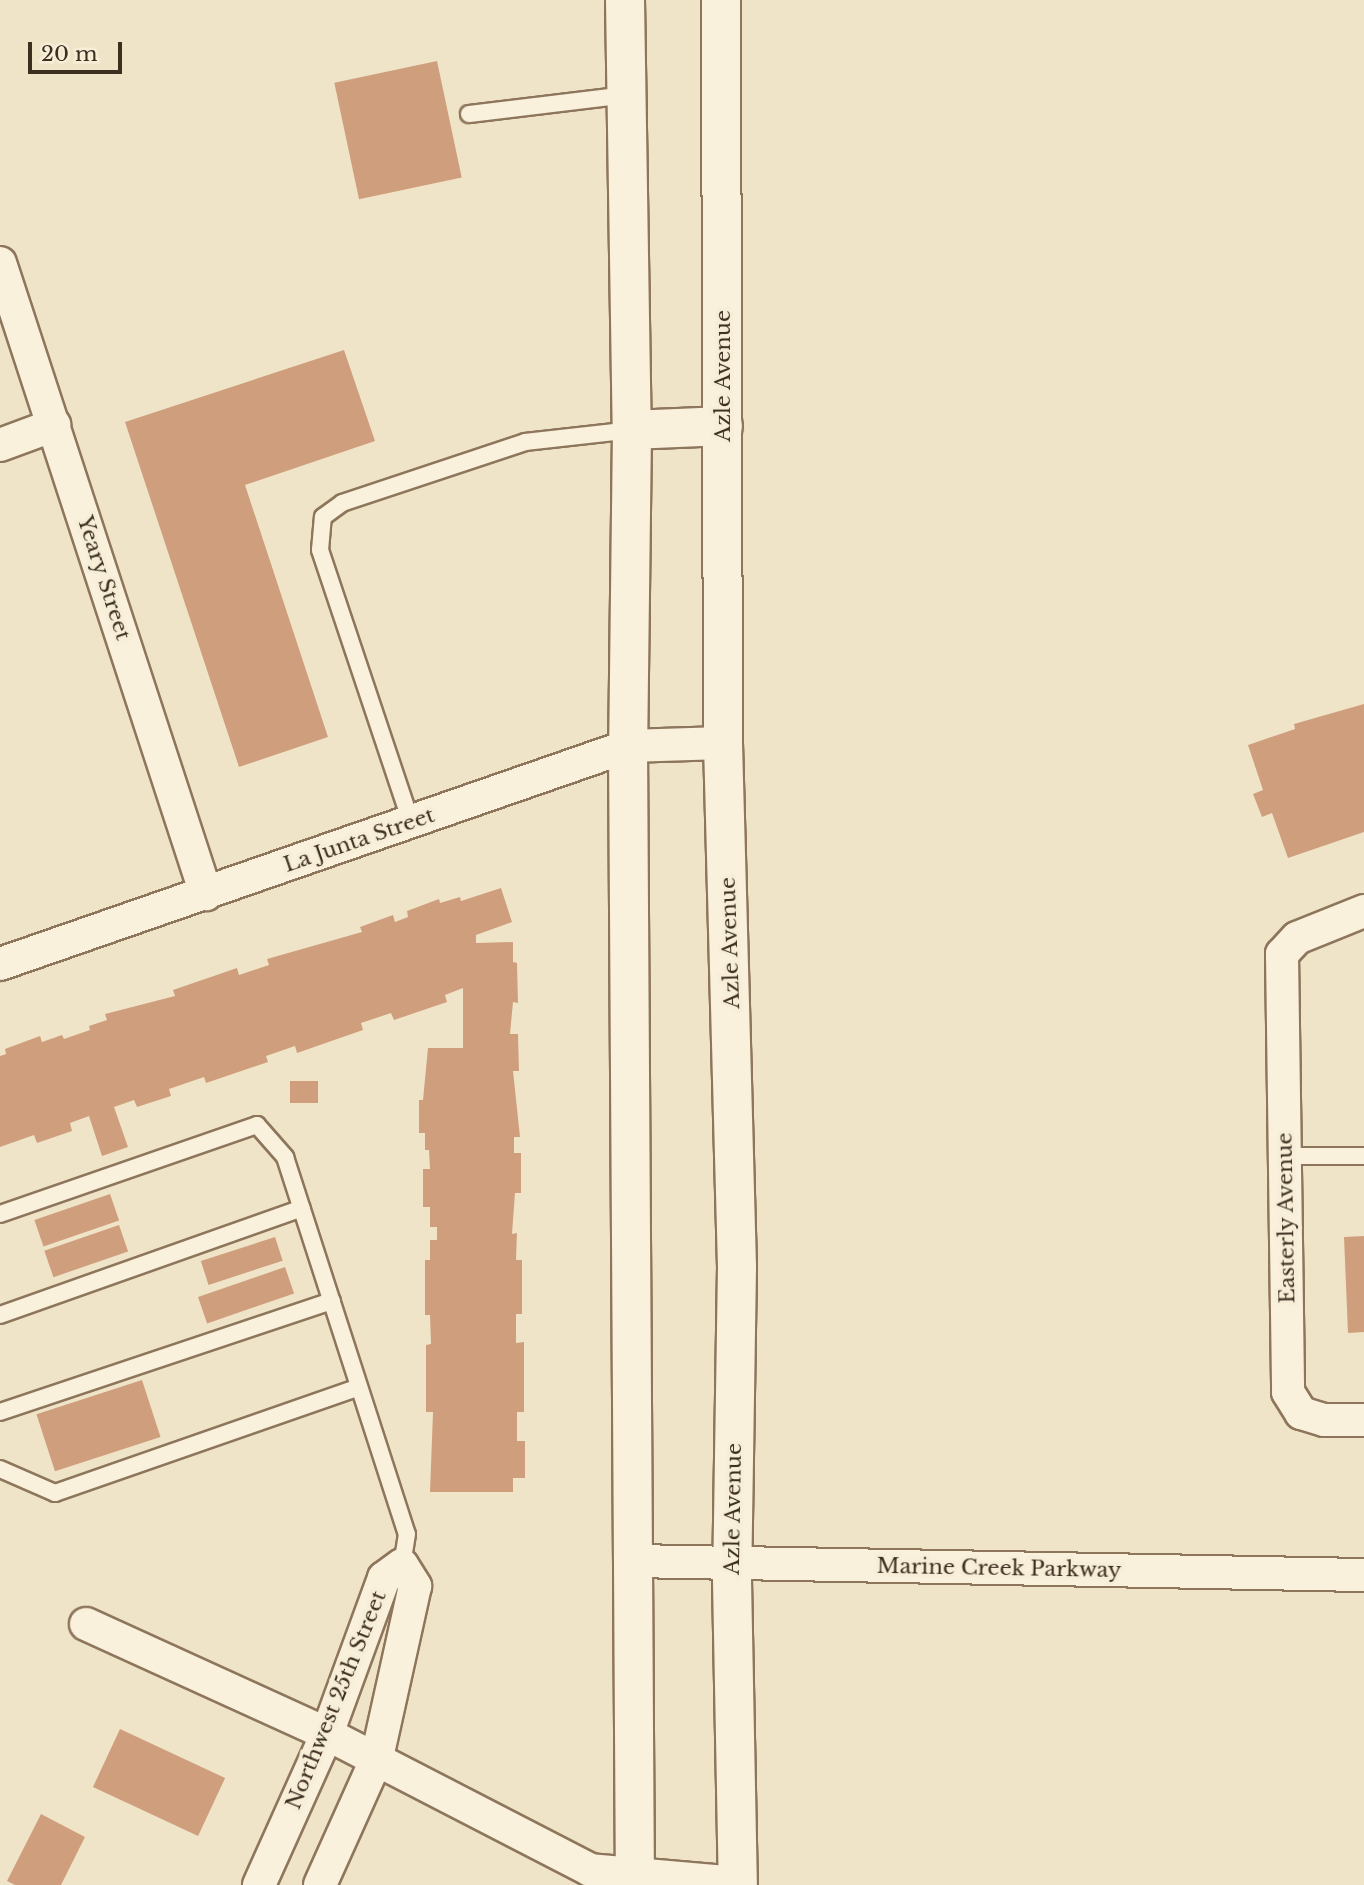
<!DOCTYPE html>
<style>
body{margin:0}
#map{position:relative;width:1364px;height:1885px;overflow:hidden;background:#f0e4c8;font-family:"Libre Baskerville",serif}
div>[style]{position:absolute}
.building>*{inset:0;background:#cf9f7d;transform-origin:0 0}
.roads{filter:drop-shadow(2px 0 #8d765c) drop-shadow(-2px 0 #8d765c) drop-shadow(0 2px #8d765c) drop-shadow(0 -2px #8d765c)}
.lane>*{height:16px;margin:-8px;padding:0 8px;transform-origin:8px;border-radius:8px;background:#faf1dc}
.street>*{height:32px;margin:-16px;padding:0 16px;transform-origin:16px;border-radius:16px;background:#faf1dc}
.secondary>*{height:38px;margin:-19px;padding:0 19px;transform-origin:19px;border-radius:19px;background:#faf1dc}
span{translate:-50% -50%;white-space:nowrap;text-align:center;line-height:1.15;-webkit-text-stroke:7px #f7eed8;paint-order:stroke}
.street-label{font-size:21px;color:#3d2e20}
.scale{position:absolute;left:28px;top:42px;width:94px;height:32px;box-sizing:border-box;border:4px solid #3d2e20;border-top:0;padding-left:9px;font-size:21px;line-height:24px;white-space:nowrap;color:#3d2e20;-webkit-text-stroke:5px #f7eed8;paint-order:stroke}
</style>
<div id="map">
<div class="building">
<div style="left:437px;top:61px;width:119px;height:105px;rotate:78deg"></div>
<div style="clip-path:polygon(344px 350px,375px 441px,245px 485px,328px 737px,239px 767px,125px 422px)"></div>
<div style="clip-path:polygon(1364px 704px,1364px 832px,1288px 858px,1272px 813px,1262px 817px,1253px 794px,1263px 790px,1248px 745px,1295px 729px,1294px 724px)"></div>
<div style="clip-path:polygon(501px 888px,512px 922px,476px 935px,476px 943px,513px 942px,513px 962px,517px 963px,518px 1003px,513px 1002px,510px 1034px,518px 1034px,519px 1071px,513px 1071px,520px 1137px,514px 1137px,514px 1153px,521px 1153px,521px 1193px,515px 1193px,512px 1234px,517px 1233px,516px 1260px,522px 1260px,522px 1314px,516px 1314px,516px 1343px,524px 1342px,524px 1412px,517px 1412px,517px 1441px,525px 1441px,525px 1478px,513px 1478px,513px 1492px,430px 1492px,433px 1412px,426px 1412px,426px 1345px,431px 1344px,430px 1315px,425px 1315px,425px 1260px,430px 1260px,430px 1240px,437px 1240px,437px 1227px,430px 1227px,430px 1207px,423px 1207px,423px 1169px,430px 1169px,429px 1150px,425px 1150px,425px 1133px,419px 1133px,419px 1100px,423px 1100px,428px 1048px,463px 1048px,463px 988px,445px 995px,447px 1002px,394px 1020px,391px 1013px,361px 1023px,363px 1030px,297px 1053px,295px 1046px,266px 1056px,268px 1062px,206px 1083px,204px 1077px,169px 1089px,171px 1096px,137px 1107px,134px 1100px,114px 1107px,128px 1147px,102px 1156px,89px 1116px,70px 1123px,72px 1131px,37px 1143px,34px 1135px,0 1147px,0 1056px,6px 1054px,5px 1049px,40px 1036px,42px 1042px,62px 1035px,64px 1039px,90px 1030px,89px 1026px,107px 1020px,105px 1014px,175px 996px,173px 990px,237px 968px,239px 975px,269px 965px,267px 959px,362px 932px,360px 927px,393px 915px,395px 922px,408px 917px,407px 911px,439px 899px,440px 903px,460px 897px,461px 901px)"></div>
<div style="left:318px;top:1081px;width:22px;height:28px;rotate:90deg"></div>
<div style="left:110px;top:1194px;width:28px;height:80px;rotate:71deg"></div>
<div style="left:119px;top:1225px;width:28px;height:79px;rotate:71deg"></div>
<div style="clip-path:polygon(1364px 1236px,1364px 1332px,1348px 1333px,1344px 1237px)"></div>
<div style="left:275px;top:1237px;width:25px;height:78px;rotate:72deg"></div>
<div style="left:285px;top:1267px;width:28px;height:92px;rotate:71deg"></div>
<div style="left:142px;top:1380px;width:60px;height:111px;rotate:72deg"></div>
<div style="left:120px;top:1729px;width:116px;height:64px;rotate:25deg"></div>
<div style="clip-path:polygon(41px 1814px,85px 1837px,61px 1885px,15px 1885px,7px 1881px)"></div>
</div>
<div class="roads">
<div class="lane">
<div style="left:469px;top:114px;width:159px;rotate:-6.9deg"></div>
<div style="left:411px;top:822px;width:287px;rotate:-108.5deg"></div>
<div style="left:320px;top:550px;width:33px;rotate:-85deg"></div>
<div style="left:323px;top:517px;width:24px;rotate:-36deg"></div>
<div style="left:342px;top:503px;width:193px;rotate:-18.4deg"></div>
<div style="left:525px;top:442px;width:108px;rotate:-6.4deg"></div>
<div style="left:1285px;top:1156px;width:79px"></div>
<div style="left:0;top:1214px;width:272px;rotate:-19.1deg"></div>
<div style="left:257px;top:1125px;width:43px;rotate:48.8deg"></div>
<div style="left:285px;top:1157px;width:396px;rotate:72.1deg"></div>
<div style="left:407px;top:1534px;width:31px;rotate:99deg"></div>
<div style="left:0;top:1315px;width:320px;rotate:-19.5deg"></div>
<div style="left:0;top:1412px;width:350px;rotate:-18.5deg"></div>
<div style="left:0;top:1469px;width:60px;rotate:23.6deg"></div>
<div style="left:55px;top:1493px;width:322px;rotate:-19.2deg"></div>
</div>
<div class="street">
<div style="left:0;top:263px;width:664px;rotate:71.92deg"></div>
<div style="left:0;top:445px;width:58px;rotate:-20.3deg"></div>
<div style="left:1364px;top:911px;width:72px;rotate:158.1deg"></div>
<div style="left:1297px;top:938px;width:22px;rotate:133deg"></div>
<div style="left:1282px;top:954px;width:438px;rotate:89.2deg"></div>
<div style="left:1288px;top:1392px;width:25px;rotate:58deg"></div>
<div style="left:1301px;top:1413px;width:24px;rotate:17deg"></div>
<div style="left:1324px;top:1420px;width:40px"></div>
<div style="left:0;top:964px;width:665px;rotate:-19.14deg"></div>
<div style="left:628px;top:746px;width:95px;rotate:-1.8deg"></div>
<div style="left:633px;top:1561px;width:731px;rotate:1.1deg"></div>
<div style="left:86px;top:1624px;width:265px;rotate:24.5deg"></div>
<div style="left:327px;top:1734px;width:296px;rotate:27.3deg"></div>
<div style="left:590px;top:1870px;width:149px;rotate:5deg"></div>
<div style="left:259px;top:1885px;width:166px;rotate:-65.8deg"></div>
<div style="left:327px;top:1734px;width:166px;rotate:-69.9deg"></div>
<div style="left:384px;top:1578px;width:22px;rotate:-36deg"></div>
<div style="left:402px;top:1565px;width:25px;rotate:58deg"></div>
<div style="left:415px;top:1586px;width:176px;rotate:102.5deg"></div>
<div style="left:377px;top:1758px;width:139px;rotate:114.2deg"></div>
</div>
<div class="secondary">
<div style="left:625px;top:0;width:430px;rotate:89.1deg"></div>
<div style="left:632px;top:430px;width:316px;rotate:90.7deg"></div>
<div style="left:628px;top:746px;width:1139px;rotate:89.65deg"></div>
<div style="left:721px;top:0;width:743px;rotate:89.85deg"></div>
<div style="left:723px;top:743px;width:524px;rotate:88.47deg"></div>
<div style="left:737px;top:1267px;width:313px;rotate:90.9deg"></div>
<div style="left:732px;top:1580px;width:305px;rotate:88.9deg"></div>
<div style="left:632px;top:430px;width:91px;rotate:-2.5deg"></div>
</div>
</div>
<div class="street-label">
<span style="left:723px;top:376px;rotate:-90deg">Azle Avenue</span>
<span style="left:104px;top:578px;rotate:72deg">Yeary Street</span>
<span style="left:359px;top:840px;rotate:-19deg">La Junta Street</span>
<span style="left:730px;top:943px;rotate:-92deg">Azle Avenue</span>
<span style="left:1286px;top:1218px;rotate:-91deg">Easterly Avenue</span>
<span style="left:733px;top:1509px;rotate:-89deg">Azle Avenue</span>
<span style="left:999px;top:1568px;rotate:1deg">Marine Creek Parkway</span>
<span style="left:336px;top:1700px;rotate:-68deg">Northwest 25th Street</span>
</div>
<div class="scale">20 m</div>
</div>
